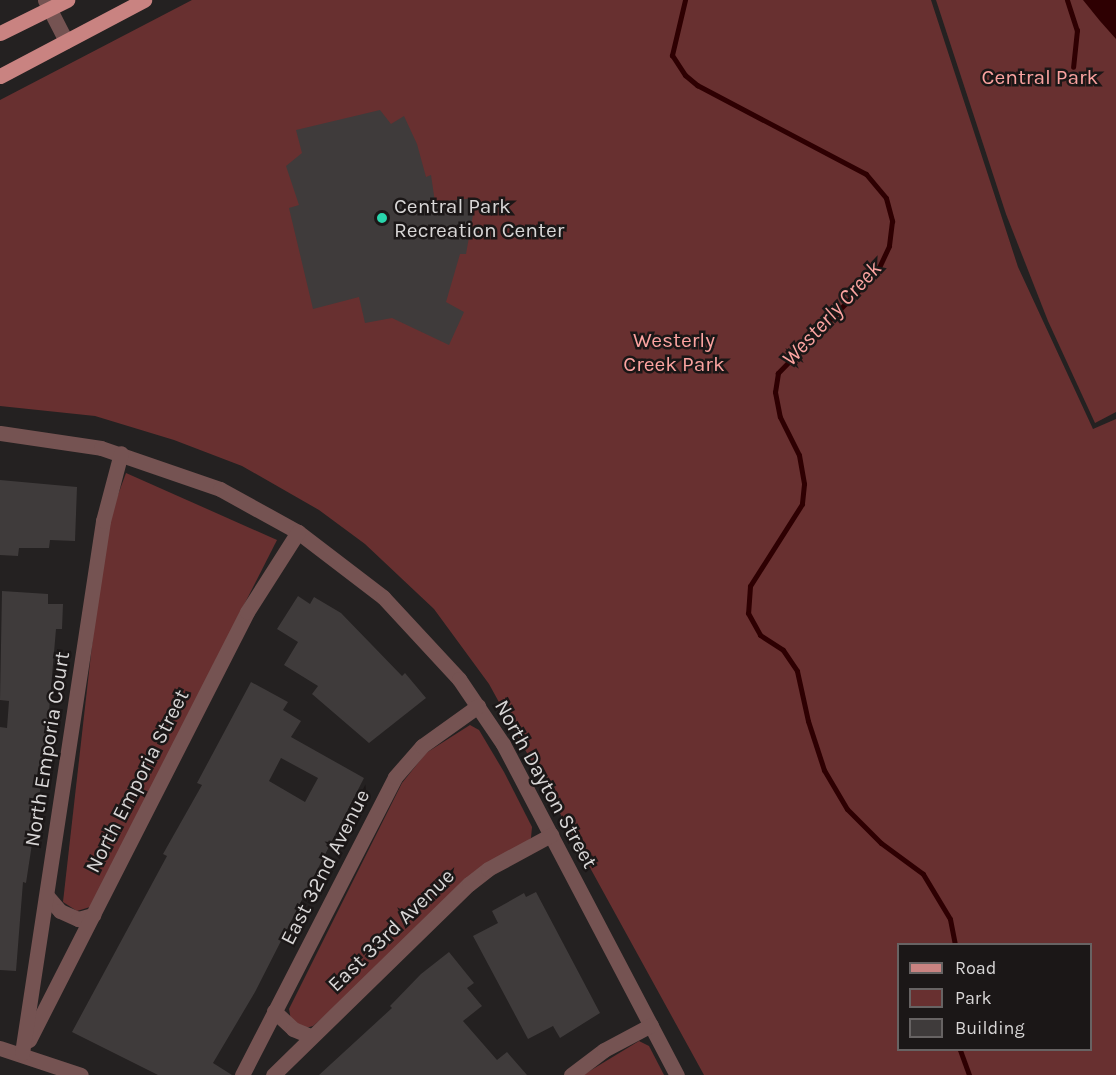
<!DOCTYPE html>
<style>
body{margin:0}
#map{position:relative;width:1116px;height:1075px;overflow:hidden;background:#242121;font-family:Karla,sans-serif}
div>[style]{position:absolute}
.green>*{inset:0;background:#683030}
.water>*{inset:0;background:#2e0002}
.stream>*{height:5px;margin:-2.5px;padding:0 2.5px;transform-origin:2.5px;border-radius:2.5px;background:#2e0002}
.building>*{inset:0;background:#3f3b3b}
.minor>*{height:15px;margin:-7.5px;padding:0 7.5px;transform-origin:7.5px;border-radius:7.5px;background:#755352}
.major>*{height:15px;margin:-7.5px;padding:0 7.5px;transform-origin:7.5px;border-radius:7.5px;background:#c98381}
.dots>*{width:16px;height:16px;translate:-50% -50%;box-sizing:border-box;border:3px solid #1b1717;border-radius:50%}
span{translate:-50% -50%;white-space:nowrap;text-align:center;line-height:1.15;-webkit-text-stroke:5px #1b1717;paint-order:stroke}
.park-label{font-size:21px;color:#fba3a0}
.poi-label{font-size:21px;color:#d8d6d6}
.left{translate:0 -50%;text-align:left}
.street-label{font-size:21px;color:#d8d6d6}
.water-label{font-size:22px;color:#fca4a1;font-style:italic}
.legend{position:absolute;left:897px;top:943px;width:195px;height:108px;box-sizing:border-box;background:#1b1717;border:2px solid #676363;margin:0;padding:8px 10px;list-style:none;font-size:18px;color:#d8d6d6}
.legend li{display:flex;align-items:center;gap:12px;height:30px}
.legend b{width:30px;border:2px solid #676363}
</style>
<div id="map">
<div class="green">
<div style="clip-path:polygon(evenodd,192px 0,931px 0,1018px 267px,1093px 429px,1116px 419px,1116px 1075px,704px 1075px,489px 684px,434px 609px,365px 544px,319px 510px,242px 466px,174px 440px,95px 416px,0 406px,0 100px,192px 0,898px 944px,1090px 944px,1090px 1050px,898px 1050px,898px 944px)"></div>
<div style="clip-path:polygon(936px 0,1116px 0,1116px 412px,1095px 423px,1048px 321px,1006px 214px)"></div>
<div style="clip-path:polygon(126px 473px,277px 540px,90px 907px,77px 911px,63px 902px,105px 530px)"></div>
<div style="clip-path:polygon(470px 725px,479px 730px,504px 772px,532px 827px,531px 838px,313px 1026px,306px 1028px,291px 1020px,289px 1009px,402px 783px,426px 753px)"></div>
<div style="clip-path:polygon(639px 1041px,649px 1046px,664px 1075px,583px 1075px)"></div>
</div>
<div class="water">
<div style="clip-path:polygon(1083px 0,1116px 0,1116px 39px,1100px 21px)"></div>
</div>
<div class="stream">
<div style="left:685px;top:0;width:57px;rotate:103.3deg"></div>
<div style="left:672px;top:55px;width:24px;rotate:57deg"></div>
<div style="left:685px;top:75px;width:16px;rotate:40deg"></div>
<div style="left:697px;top:85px;width:191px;rotate:27.8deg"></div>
<div style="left:866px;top:174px;width:31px;rotate:50deg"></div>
<div style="left:886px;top:198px;width:24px;rotate:75deg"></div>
<div style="left:892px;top:221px;width:25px;rotate:97deg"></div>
<div style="left:889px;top:246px;width:26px;rotate:115deg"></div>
<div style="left:878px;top:270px;width:144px;rotate:134.2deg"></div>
<div style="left:778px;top:373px;width:19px;rotate:99deg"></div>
<div style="left:775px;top:392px;width:25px;rotate:79deg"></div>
<div style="left:780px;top:417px;width:42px;rotate:63.4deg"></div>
<div style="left:799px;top:455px;width:29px;rotate:80deg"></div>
<div style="left:804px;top:484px;width:20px;rotate:96deg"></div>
<div style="left:802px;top:504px;width:97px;rotate:122.4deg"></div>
<div style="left:750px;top:586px;width:27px;rotate:94deg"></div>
<div style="left:748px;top:613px;width:25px;rotate:61deg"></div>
<div style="left:760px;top:635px;width:27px;rotate:33deg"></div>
<div style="left:783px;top:650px;width:25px;rotate:56deg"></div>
<div style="left:797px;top:671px;width:51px;rotate:77.6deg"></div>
<div style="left:808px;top:721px;width:52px;rotate:71.9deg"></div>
<div style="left:824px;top:770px;width:45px;rotate:59.5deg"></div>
<div style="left:847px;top:809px;width:48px;rotate:45deg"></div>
<div style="left:881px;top:843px;width:52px;rotate:36.4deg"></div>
<div style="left:923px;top:874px;width:52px;rotate:59deg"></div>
<div style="left:950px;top:919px;width:25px;rotate:79deg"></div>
<div style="left:1067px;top:0;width:32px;rotate:72deg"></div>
<div style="left:1077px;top:30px;width:37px;rotate:96deg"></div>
<div style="left:960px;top:1050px;width:27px;rotate:70deg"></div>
</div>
<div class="building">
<div style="clip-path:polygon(380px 110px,391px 124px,404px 116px,417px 144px,426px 177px,431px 175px,435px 202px,476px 198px,466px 254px,460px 254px,446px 302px,464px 312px,449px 345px,392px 318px,365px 323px,359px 297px,313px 309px,289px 208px,299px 205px,286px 166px,302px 153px,296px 130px)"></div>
<div style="clip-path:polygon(0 480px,77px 487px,75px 541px,50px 540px,49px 548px,19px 548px,18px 556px,0 555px)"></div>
<div style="clip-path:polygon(2px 591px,48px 594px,48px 604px,63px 604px,62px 629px,56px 629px,45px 759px,26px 883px,23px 882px,16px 971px,0 970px,0 727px,7px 728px,9px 701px,0 700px)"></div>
<div style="clip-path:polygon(298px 596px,310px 604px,314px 597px,341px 613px,402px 676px,405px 673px,426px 698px,369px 743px,312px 694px,318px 686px,284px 665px,298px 642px,277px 629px)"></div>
<div style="clip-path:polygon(evenodd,251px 682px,288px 702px,283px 710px,301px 721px,291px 737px,364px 778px,255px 992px,213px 1063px,232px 1075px,158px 1075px,72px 1032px,167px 856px,163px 854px,202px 785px,197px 783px,251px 682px,281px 758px,318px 778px,305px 802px,269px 781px,281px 758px)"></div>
<div style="clip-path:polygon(536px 892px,600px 1013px,560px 1038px,553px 1026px,528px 1039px,473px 936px,498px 923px,492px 911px,524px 893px,526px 897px)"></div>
<div style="clip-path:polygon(449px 952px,474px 983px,467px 988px,482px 1006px,463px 1021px,497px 1060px,507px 1052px,527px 1075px,319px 1075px,392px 1008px,390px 1006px,421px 974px)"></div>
</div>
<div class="minor">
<div style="left:45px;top:0;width:46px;rotate:62.9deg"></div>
<div style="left:0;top:433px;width:102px;rotate:8.4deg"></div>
<div style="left:101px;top:448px;width:126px;rotate:19deg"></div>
<div style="left:220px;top:489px;width:89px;rotate:28.9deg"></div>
<div style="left:298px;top:532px;width:107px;rotate:37.4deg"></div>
<div style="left:383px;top:597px;width:112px;rotate:47.2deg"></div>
<div style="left:459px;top:679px;width:78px;rotate:55.9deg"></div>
<div style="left:503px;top:744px;width:374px;rotate:62.3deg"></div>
<div style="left:47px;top:896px;width:20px;rotate:49deg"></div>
<div style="left:60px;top:911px;width:20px;rotate:24deg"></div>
<div style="left:78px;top:919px;width:16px;rotate:-15deg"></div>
<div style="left:274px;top:1011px;width:26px;rotate:43deg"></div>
<div style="left:293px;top:1029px;width:18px;rotate:22deg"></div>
<div style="left:29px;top:1040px;width:480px;rotate:-63deg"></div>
<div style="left:247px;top:612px;width:95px;rotate:-57.5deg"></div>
<div style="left:0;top:1048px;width:85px;rotate:18.4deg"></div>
<div style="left:22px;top:1053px;width:538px;rotate:-81.34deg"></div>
<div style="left:103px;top:521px;width:70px;rotate:-75.2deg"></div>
<div style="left:242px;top:1075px;width:335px;rotate:-62.8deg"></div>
<div style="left:395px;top:777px;width:41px;rotate:-48.9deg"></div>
<div style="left:422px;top:746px;width:69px;rotate:-35.5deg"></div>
<div style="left:273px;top:1075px;width:274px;rotate:-44.3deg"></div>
<div style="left:469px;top:884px;width:24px;rotate:-38deg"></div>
<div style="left:488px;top:869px;width:72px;rotate:-28.4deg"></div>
<div style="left:571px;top:1075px;width:41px;rotate:-37.1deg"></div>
<div style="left:604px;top:1050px;width:53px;rotate:-28deg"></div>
</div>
<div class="major">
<div style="left:0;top:33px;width:75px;rotate:-26.2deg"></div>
<div style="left:0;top:76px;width:163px;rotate:-27.8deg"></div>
</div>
<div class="dots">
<div style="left:382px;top:218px;background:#29d5ac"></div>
</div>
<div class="park-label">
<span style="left:1040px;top:77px">Central Park</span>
<span style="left:674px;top:352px">Westerly<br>Creek Park</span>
</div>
<div class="poi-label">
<span class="left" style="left:394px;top:218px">Central Park<br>Recreation Center</span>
</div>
<div class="street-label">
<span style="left:47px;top:749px;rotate:-81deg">North Emporia Court</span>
<span style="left:137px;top:781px;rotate:-63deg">North Emporia Street</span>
<span style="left:546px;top:784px;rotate:61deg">North Dayton Street</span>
<span style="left:325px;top:867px;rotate:-63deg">East 32nd Avenue</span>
<span style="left:391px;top:930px;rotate:-44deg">East 33rd Avenue</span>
</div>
<div class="water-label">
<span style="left:832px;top:314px;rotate:-47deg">Westerly Creek</span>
</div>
<ul class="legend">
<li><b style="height:8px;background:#c98381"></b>Road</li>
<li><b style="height:16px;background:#683030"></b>Park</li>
<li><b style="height:16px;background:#3f3b3b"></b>Building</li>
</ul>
</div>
